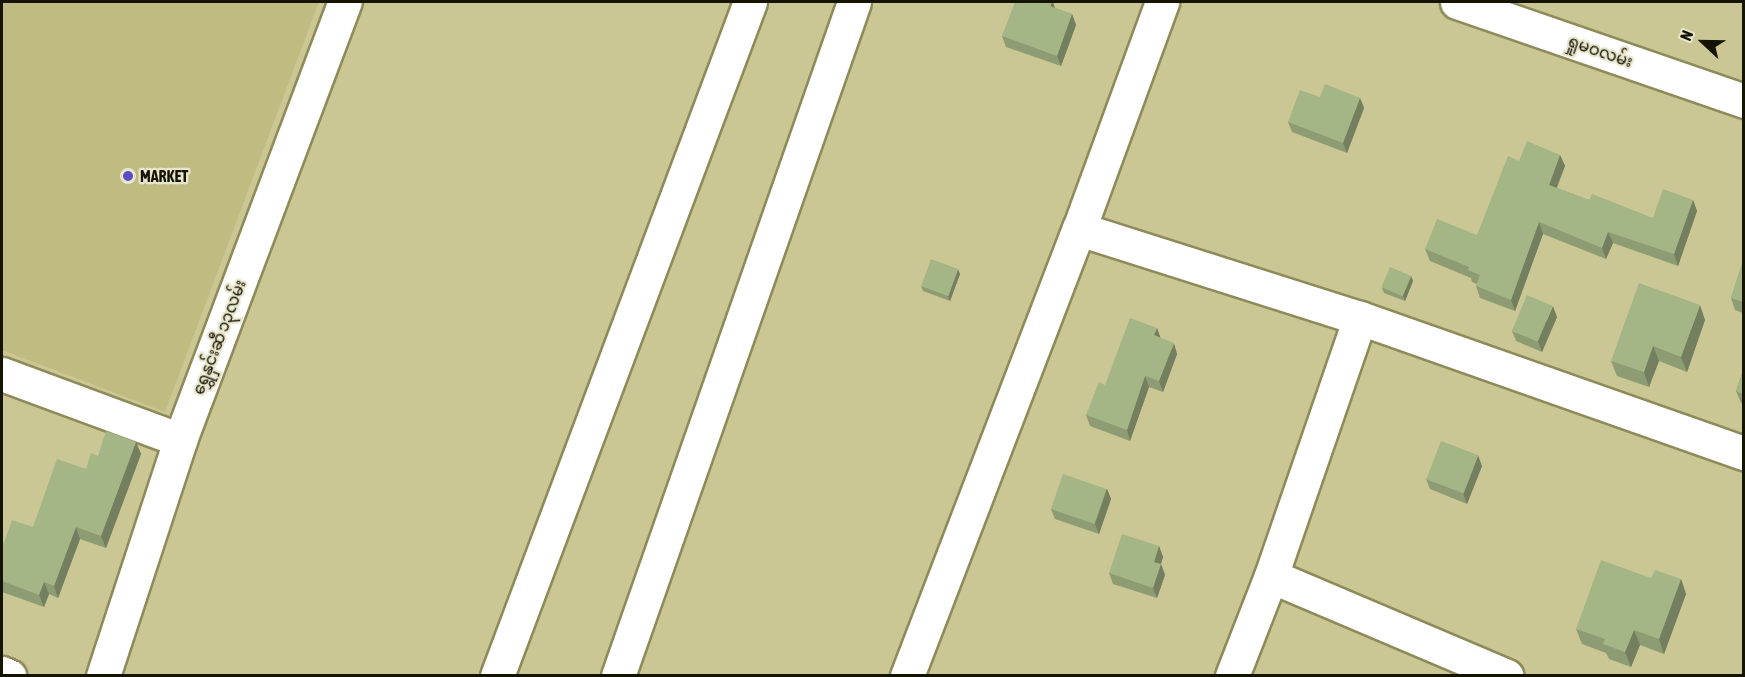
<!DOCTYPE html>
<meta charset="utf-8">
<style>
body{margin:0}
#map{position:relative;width:1745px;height:677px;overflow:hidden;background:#cbc794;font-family:"Asap Condensed","Noto Sans Myanmar",sans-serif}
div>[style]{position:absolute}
.built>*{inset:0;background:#c0bc81}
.roads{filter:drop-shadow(2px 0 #8e8a59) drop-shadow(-2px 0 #8e8a59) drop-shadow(0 2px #8e8a59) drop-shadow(0 -2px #8e8a59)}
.minor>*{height:33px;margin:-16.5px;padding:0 16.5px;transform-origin:16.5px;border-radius:16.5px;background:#fff}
.wall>*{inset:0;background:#8d9c73}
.shaded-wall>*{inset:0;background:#737f5e}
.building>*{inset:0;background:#a4b586;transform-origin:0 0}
.dots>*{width:16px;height:16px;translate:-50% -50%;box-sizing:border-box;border:3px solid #e8e6cd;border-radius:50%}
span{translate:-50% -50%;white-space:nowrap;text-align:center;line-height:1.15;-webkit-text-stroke:4.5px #e8e6cd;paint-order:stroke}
.street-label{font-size:16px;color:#151302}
.poi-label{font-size:16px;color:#151302;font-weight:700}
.left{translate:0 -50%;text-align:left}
.frame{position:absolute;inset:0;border:3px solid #151302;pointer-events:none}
.north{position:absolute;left:1673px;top:12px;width:60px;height:60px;-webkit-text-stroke:4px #e8e6cd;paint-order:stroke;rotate:292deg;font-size:16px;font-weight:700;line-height:24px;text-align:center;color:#151302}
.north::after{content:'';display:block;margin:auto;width:21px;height:27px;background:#151302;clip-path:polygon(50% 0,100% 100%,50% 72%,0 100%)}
</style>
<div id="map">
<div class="built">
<div style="clip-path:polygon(2px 2px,319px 2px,165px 412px,2px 350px)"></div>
</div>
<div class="roads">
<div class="minor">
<div style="left:1457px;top:2px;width:304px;rotate:19deg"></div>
<div style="left:1079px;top:229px;width:295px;rotate:17.6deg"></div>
<div style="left:2px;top:374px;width:190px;rotate:20.3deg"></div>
<div style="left:1271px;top:576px;width:256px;rotate:23deg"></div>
<div style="left:2px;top:673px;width:8px;rotate:23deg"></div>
<div style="left:103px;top:676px;width:248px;rotate:-71.9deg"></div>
<div style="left:180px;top:440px;width:468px;rotate:-69.4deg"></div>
<div style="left:497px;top:676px;width:720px;rotate:-69.43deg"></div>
<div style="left:618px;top:676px;width:714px;rotate:-70.7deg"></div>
<div style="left:907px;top:676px;width:479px;rotate:-69deg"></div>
<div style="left:1079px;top:229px;width:242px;rotate:-69.9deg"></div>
<div style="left:1232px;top:676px;width:107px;rotate:-68.7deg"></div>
<div style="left:1271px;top:576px;width:273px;rotate:-71deg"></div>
<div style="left:1360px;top:318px;width:407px;rotate:19.4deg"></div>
</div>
</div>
<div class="wall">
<div style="clip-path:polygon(1055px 8px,1072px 14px,1076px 25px,1061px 66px,1006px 47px,1002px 36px)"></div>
<div style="clip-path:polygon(1320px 97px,1360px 98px,1364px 108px,1347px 153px,1292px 132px,1288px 122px)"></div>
<div style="clip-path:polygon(1560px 155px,1565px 166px,1557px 188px,1589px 200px,1653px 218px,1693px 200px,1697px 211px,1678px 266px,1613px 243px,1606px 259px,1543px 234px,1515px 311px,1480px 298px,1476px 286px,1477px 284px,1472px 282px,1471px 278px,1430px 261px,1425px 249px,1477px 235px,1519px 161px)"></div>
<div style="clip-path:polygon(1743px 261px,1743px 313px,1735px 310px,1731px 298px)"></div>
<div style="clip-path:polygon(960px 274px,950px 301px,923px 291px,921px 286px)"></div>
<div style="clip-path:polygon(1411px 276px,1413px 281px,1405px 301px,1384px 293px,1382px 288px)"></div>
<div style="clip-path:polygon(1557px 317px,1542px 352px,1516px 341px,1512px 331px)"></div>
<div style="clip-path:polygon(1705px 320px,1687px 372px,1659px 361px,1649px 387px,1617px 376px,1611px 361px)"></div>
<div style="clip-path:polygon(1157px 328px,1160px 338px,1177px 354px,1163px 392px,1149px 387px,1130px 441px,1090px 426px,1086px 415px,1105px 385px)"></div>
<div style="clip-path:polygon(1743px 371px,1743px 404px,1741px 403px,1736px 391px)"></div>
<div style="clip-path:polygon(136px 442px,141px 454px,106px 548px,80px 539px,58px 598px,49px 594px,44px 607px,2px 592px,2px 548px,33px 527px,86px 469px)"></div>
<div style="clip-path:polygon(1482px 466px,1467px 504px,1430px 489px,1426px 479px)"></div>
<div style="clip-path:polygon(1107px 489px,1111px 499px,1099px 534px,1055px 519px,1051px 509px)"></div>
<div style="clip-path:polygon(1159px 546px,1163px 557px,1161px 564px,1165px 575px,1157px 598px,1113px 584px,1109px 573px)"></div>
<div style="clip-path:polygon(1651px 578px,1681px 579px,1686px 594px,1664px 654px,1640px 645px,1631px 667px,1609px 659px,1606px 653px,1582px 644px,1576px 629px)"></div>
</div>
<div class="shaded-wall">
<div style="clip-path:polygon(1052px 2px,1053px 2px,1056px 11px,1050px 6px)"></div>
<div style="clip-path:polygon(1072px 14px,1076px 25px,1061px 66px,1057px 56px)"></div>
<div style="clip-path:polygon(1360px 98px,1364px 108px,1347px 153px,1343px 143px)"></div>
<div style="clip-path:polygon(1560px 155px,1565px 166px,1553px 196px,1549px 185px)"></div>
<div style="clip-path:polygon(1693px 200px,1697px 211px,1678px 266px,1674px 254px)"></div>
<div style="clip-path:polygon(1539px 222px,1543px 234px,1515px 311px,1511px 300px)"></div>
<div style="clip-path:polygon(1608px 232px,1613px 243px,1606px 259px,1602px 248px)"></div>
<div style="clip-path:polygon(958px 269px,960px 274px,950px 301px,948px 296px)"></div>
<div style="clip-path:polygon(1411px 276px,1413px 281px,1405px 301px,1403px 296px)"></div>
<div style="clip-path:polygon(1700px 305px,1705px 320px,1687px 372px,1681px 357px)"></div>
<div style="clip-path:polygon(1553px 306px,1557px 317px,1542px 352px,1538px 341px)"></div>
<div style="clip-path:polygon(1157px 328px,1161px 339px,1154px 335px)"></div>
<div style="clip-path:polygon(1174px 343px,1177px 354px,1163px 392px,1159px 381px)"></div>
<div style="clip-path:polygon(1653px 346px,1659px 361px,1649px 387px,1644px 372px)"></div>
<div style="clip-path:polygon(1145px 376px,1149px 387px,1130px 441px,1127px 430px)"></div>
<div style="clip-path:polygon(136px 442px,141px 454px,106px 548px,101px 536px)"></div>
<div style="clip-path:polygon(1478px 455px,1482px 466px,1467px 504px,1463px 493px)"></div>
<div style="clip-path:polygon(1107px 489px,1111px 499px,1099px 534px,1095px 524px)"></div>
<div style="clip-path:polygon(76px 527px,80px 539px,58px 598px,54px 586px)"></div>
<div style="clip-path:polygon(1159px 546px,1163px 557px,1160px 566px,1161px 564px,1165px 575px,1157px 598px,1153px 588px,1154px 562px)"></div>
<div style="clip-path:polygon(1681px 579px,1686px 594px,1664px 654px,1659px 639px)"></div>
<div style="clip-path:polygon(44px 582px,49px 594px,44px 607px,39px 595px)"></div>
<div style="clip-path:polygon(1634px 630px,1640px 645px,1631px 667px,1625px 652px)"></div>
</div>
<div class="building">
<div style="clip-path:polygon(1015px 2px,1052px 2px,1050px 6px,1072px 14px,1057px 56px,1002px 36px)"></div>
<div style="clip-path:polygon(1325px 84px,1360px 98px,1343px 143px,1288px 122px,1300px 90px,1320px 97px)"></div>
<div style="clip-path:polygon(1527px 141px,1560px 155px,1549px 185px,1589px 200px,1592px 194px,1653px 218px,1663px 189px,1693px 200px,1674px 254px,1608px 232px,1602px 248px,1539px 222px,1511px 300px,1476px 286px,1480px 275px,1468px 270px,1469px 267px,1425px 249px,1437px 219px,1477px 235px,1508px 156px,1519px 161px)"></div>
<div style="left:931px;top:259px;width:29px;height:29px;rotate:20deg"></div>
<div style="clip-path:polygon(1743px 261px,1743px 302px,1731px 298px)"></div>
<div style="left:1390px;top:267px;width:23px;height:22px;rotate:23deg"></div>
<div style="clip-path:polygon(1639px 283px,1700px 305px,1681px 357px,1653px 346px,1644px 372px,1611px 361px)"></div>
<div style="left:1527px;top:295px;width:28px;height:39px;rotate:23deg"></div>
<div style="clip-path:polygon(1130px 318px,1157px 328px,1154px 335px,1174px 343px,1159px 381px,1145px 376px,1127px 430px,1086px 415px,1099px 382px,1105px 385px)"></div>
<div style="clip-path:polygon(1743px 371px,1743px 394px,1736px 391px)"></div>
<div style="clip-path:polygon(106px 431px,136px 442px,101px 536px,76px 527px,54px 586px,44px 582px,39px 595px,2px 581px,2px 548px,12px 520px,33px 527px,57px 459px,86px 469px,91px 453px,98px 456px)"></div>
<div style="left:1441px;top:441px;width:40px;height:41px;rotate:21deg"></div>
<div style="left:1063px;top:474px;width:46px;height:37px;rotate:19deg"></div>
<div style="clip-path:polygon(1122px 534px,1159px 546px,1154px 562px,1161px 564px,1153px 588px,1109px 573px)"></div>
<div style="clip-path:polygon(1601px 560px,1651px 578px,1655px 570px,1681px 579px,1659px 639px,1634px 630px,1625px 652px,1603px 644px,1605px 639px,1576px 629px)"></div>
</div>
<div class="dots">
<div style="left:128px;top:176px;background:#5d4dc5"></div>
</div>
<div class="street-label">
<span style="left:1600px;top:51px;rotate:19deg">ရှုမဝလမ်း</span>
<span style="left:219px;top:337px;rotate:-69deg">ရွှေနှင်းဆီ ၁၃လမ်း</span>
</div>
<div class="poi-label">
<span class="left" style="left:140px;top:176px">MARKET</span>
</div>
<div class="frame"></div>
<div class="north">N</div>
</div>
